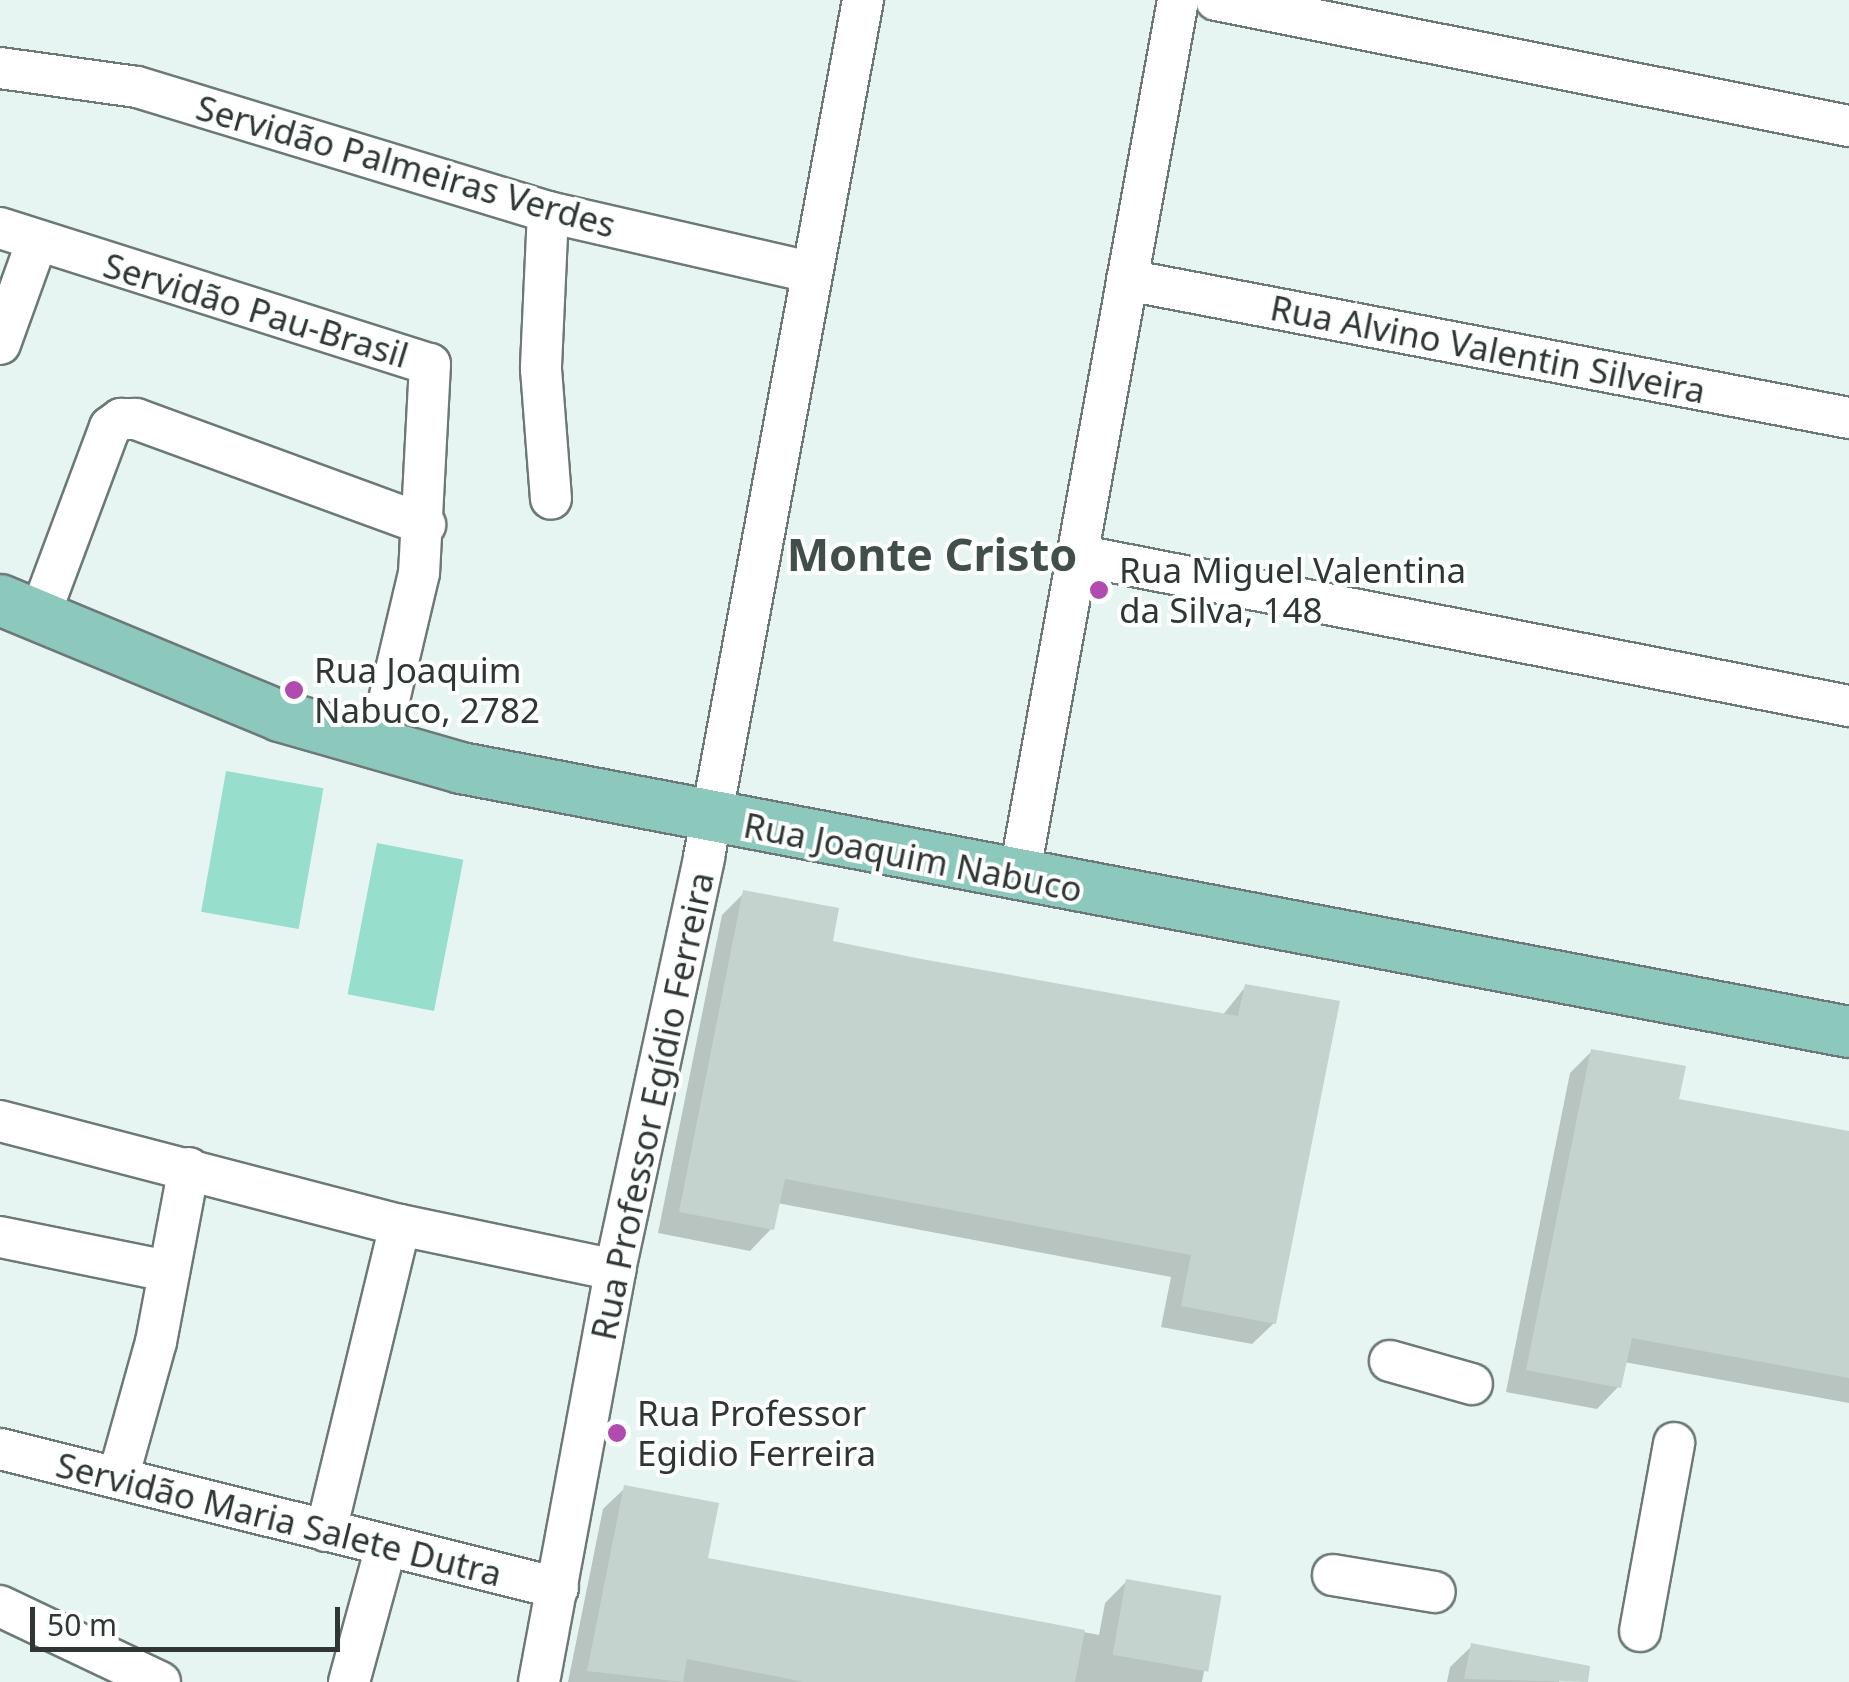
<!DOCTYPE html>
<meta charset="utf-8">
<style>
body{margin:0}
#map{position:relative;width:1849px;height:1682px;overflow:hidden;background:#e6f5f1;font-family:"Noto Sans",sans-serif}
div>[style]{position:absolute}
.green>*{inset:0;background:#98decd;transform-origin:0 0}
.shadow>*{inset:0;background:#0003}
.building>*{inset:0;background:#c5d3cf;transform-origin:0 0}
.roads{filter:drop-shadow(2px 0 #6c7976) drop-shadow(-2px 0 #6c7976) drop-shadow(0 2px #6c7976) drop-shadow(0 -2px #6c7976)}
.minor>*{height:40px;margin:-20px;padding:0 20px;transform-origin:20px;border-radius:20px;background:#fff}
.major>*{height:50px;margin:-25px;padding:0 25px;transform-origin:25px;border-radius:25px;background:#8cc8bc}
.dots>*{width:28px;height:28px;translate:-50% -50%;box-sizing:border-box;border:5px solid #fcfffe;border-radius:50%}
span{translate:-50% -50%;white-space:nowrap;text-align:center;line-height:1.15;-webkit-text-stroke:8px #fcfffe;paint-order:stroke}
.street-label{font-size:35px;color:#303634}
.poi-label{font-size:35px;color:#303634}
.left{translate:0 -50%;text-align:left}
.district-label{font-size:45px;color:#414e4a;font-weight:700}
.scale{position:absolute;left:30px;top:1607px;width:310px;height:45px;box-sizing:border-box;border:5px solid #303634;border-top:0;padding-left:12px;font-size:30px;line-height:35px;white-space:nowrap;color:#303634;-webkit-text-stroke:8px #fcfffe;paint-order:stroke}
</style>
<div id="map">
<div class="green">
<div style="left:226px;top:771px;width:99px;height:143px;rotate:10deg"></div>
<div style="left:377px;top:843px;width:88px;height:154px;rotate:11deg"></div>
</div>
<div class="shadow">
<div style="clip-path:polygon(744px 893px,830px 943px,1222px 1016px,1246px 986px,1274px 1323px,1252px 1344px,1161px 1327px,1171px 1277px,777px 1203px,771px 1229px,750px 1251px,658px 1233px,722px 915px)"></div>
<div style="clip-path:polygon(1592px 1051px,1676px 1101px,1849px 1133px,1849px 1403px,1624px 1362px,1618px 1387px,1597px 1409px,1506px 1392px,1570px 1073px)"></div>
<div style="clip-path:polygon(625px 1488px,705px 1560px,1099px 1635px,1105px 1603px,1127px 1581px,1218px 1598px,1202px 1682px,568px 1682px,603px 1509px)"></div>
<div style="clip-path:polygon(1472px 1646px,1563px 1663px,1559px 1682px,1447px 1682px,1450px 1667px)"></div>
</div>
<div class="building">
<div style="clip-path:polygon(743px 890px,839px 908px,833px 941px,916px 958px,1238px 1016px,1245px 984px,1340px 1001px,1276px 1324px,1181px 1306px,1191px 1255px,785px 1179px,774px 1230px,679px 1212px)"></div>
<div style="clip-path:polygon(1591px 1049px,1686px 1066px,1679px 1099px,1849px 1131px,1849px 1378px,1632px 1338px,1621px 1388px,1526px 1370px)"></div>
<div style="clip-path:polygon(624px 1485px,719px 1503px,708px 1558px,1085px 1630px,1075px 1682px,805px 1682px,687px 1659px,683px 1682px,587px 1671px)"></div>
<div style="left:1126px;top:1579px;width:97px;height:77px;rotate:10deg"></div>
<div style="clip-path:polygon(1471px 1643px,1590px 1666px,1588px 1682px,1464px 1679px)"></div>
</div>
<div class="roads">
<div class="minor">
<div style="left:1216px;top:0;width:645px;rotate:11.26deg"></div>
<div style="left:0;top:68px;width:138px;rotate:7.9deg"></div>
<div style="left:137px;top:87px;width:430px;rotate:16.9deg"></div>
<div style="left:548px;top:212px;width:270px;rotate:12.9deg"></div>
<div style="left:548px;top:212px;width:157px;rotate:92.6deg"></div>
<div style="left:541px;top:369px;width:130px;rotate:85.6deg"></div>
<div style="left:0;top:228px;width:451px;rotate:17.6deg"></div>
<div style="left:430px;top:364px;width:209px;rotate:93deg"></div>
<div style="left:419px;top:573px;width:179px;rotate:103.3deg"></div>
<div style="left:1127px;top:280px;width:735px;rotate:10.82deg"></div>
<div style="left:0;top:344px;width:109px;rotate:-70.2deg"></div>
<div style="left:1077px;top:555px;width:787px;rotate:11.07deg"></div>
<div style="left:39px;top:617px;width:203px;rotate:-69.5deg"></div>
<div style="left:110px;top:427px;width:14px;rotate:-36deg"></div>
<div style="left:121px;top:419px;width:15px"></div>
<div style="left:136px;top:419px;width:308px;rotate:20.1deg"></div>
<div style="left:1019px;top:877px;width:891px;rotate:-79.72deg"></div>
<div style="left:0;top:1121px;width:413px;rotate:14.6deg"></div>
<div style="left:400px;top:1225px;width:220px;rotate:11.8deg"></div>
<div style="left:0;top:1237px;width:170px;rotate:11.5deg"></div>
<div style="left:1390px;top:1361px;width:85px;rotate:15.7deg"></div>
<div style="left:0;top:1449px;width:575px;rotate:13.99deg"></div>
<div style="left:118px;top:1478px;width:141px;rotate:-74.4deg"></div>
<div style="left:156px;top:1342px;width:177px;rotate:-79.3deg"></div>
<div style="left:326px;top:1531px;width:315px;rotate:-76.4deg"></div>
<div style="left:1333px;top:1575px;width:103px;rotate:9.5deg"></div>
<div style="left:0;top:1606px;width:177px;rotate:25.4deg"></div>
<div style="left:1640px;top:1631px;width:191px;rotate:-79.7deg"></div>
<div style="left:349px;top:1682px;width:140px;rotate:-74.7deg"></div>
<div style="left:539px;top:1682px;width:419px;rotate:-79.5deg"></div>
<div style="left:615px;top:1270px;width:422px;rotate:-77.8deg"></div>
<div style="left:704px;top:857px;width:872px;rotate:-79.49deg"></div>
</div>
<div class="major">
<div style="left:0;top:600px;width:303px;rotate:22.5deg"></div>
<div style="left:280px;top:716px;width:188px;rotate:16deg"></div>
<div style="left:461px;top:768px;width:1413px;rotate:10.77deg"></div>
</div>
</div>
<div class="dots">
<div style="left:1099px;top:590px;background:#b14bb0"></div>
<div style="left:294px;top:690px;background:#b14bb0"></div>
<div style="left:617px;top:1433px;background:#b14bb0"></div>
</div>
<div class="street-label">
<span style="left:406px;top:166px;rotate:16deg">Servidão Palmeiras Verdes</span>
<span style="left:256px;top:310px;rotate:17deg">Servidão Pau-Brasil</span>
<span style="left:1488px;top:349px;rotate:11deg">Rua Alvino Valentin Silveira</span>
<span style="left:913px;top:857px;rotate:11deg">Rua Joaquim Nabuco</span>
<span style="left:652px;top:1106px;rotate:-78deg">Rua Professor Egídio Ferreira</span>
<span style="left:279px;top:1519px;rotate:14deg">Servidão Maria Salete Dutra</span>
</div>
<div class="poi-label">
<span class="left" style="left:1119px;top:590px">Rua Miguel Valentina<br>da Silva, 148</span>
<span class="left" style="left:314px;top:690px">Rua Joaquim<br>Nabuco, 2782</span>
<span class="left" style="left:637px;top:1433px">Rua Professor<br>Egidio Ferreira</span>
</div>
<div class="district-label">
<span style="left:932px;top:554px">Monte Cristo</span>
</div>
<div class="scale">50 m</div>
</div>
